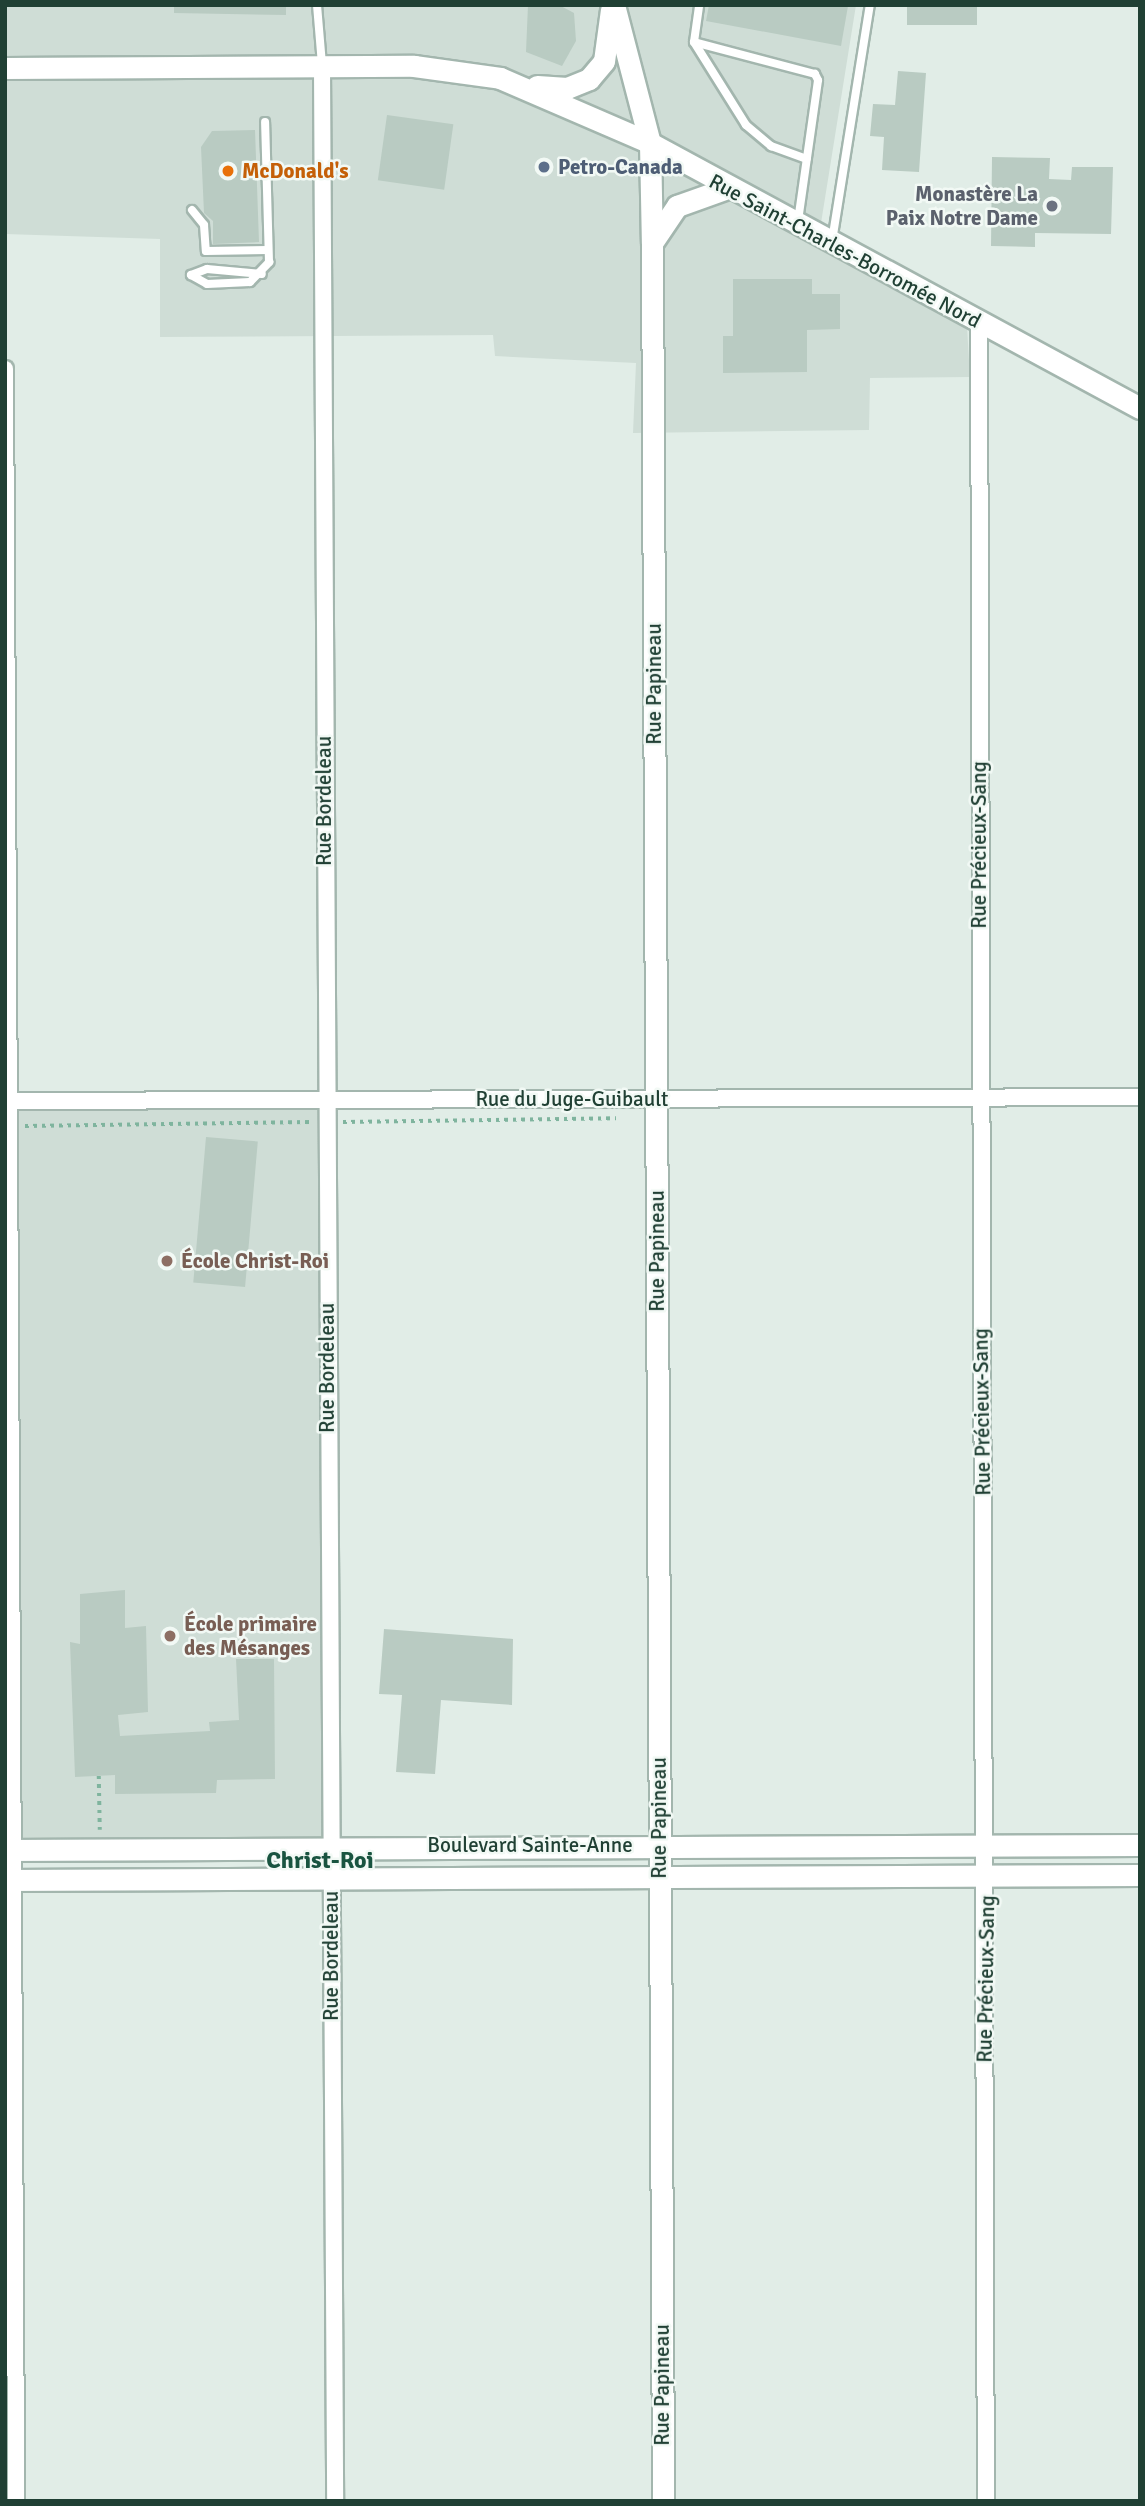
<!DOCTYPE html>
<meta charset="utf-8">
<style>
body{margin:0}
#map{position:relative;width:1145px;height:2506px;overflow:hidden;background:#e1ede7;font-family:Signika,sans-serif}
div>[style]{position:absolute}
.built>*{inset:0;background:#cfddd6;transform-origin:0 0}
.building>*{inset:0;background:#b9cbc2;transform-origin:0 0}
.path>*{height:3.5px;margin-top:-1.75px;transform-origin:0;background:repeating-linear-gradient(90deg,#7fb49e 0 3.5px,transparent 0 8.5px)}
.roads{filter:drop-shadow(2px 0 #a3b6ae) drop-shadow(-2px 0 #a3b6ae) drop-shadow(0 2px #a3b6ae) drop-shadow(0 -2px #a3b6ae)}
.lane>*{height:8px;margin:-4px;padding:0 4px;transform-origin:4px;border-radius:4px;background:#fff}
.street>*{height:16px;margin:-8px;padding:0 8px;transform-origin:8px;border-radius:8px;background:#fff}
.secondary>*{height:21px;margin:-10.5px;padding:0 10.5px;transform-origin:10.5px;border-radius:10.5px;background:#fff}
.dots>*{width:19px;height:19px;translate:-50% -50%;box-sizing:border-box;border:4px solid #f2f9f5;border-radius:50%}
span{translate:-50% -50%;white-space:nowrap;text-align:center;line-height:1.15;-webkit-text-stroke:5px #f2f9f5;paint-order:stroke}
.service-label{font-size:21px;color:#4e5e75;font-weight:700}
.left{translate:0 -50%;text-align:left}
.food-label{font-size:21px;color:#c56008;font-weight:700}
.worship-label{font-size:21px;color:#5b616d;font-weight:700}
.right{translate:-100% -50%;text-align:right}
.street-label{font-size:21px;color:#204034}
.education-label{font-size:21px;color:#785e54;font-weight:700}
.quarter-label{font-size:24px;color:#195440;font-weight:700}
.frame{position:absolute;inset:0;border:7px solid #204034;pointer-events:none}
</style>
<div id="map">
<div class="built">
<div style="clip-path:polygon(5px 5px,856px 5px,817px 248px,967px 326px,970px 377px,870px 378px,869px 430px,633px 433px,636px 363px,495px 356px,493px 335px,160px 337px,160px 239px,5px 234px)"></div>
<div style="left:324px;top:1100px;width:746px;height:316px;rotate:90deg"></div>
</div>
<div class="building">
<div style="clip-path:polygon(174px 5px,286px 5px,286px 15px,174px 13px)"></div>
<div style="clip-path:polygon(528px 5px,559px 5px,574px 13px,576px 41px,562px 66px,526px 52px)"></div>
<div style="clip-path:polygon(709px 5px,841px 5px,848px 6px,841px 46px,706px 21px)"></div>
<div style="left:907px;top:5px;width:70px;height:20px"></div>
<div style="clip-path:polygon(898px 71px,926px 73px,919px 172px,882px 170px,884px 137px,870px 136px,873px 104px,895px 105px)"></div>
<div style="left:387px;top:115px;width:67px;height:66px;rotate:8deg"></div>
<div style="clip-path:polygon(255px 130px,259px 242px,213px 244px,213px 221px,204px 213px,201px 147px,212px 131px)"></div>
<div style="clip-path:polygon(992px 157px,1050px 158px,1049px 179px,1071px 180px,1072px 167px,1113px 167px,1111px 234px,1035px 233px,1035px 247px,991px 246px)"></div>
<div style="clip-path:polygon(733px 279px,812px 279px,812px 294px,840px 294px,840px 329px,807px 330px,807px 372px,723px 373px,723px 336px,733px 336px)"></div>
<div style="left:206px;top:1137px;width:52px;height:146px;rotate:5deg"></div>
<div style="clip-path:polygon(125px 1590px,125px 1628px,146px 1626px,148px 1712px,118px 1715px,120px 1736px,210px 1731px,209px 1722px,239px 1720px,236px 1659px,274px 1659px,275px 1779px,217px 1780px,216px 1793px,115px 1794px,115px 1775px,75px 1777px,70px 1642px,80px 1644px,80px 1594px)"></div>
<div style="clip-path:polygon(384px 1629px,513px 1639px,512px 1705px,441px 1700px,435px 1774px,396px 1772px,402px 1695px,379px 1694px)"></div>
</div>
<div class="path">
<div style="left:343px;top:1122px;width:273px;rotate:-0.8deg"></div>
<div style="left:25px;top:1126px;width:286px;rotate:-0.8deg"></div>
<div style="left:99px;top:1776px;width:54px;rotate:88.9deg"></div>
</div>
<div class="roads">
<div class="lane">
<div style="left:317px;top:5px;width:60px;rotate:85.2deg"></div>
<div style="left:694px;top:42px;width:37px;rotate:-82deg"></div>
<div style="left:192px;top:210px;width:19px;rotate:51deg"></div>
<div style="left:204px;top:225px;width:26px;rotate:86deg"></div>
<div style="left:206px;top:251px;width:62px;rotate:-0.9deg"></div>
<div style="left:798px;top:221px;width:142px;rotate:-81.9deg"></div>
<div style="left:818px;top:80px;width:7px;rotate:-117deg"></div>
<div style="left:815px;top:74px;width:125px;rotate:-165.2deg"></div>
<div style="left:694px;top:42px;width:98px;rotate:57.9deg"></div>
<div style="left:746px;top:125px;width:33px;rotate:40deg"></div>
<div style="left:771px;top:146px;width:38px;rotate:20deg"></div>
<div style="left:832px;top:241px;width:239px;rotate:-80.9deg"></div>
<div style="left:191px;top:275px;width:18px;rotate:29deg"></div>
<div style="left:207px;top:284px;width:43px;rotate:-2.7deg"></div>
<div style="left:250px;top:282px;width:28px;rotate:-46deg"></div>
<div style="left:269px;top:262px;width:140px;rotate:-91.6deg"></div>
<div style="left:191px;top:275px;width:17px;rotate:-21deg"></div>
<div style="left:207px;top:269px;width:55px;rotate:5.2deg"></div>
</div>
<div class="street">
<div style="left:322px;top:68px;width:2433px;rotate:89.69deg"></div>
<div style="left:979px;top:323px;width:2178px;rotate:89.82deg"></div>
<div style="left:5px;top:369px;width:2132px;rotate:89.7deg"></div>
<div style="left:5px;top:1101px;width:1135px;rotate:-0.2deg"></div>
</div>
<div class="secondary">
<div style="left:614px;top:5px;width:143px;rotate:75.4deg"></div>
<div style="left:650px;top:143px;width:100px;rotate:88.9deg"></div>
<div style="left:652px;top:243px;width:2258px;rotate:89.72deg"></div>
<div style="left:5px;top:68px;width:409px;rotate:-0.3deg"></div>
<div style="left:414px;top:66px;width:87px;rotate:7.9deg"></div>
<div style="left:500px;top:78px;width:163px;rotate:23.4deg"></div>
<div style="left:650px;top:143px;width:557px;rotate:28.41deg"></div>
<div style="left:537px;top:86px;width:30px;rotate:4deg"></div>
<div style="left:567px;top:88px;width:24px;rotate:-22deg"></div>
<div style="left:589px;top:79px;width:23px;rotate:-50deg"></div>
<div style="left:604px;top:61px;width:51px;rotate:-82.2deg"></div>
<div style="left:652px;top:243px;width:45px;rotate:-56deg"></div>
<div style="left:677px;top:206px;width:51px;rotate:-19.5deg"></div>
<div style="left:5px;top:1850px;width:1135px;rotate:-0.25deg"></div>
<div style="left:5px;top:1880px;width:1135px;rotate:-0.25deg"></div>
</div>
</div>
<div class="dots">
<div style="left:544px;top:167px;background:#5c6f8a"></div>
<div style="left:228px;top:171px;background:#e8710a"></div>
<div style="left:1052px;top:206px;background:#6b7280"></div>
<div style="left:167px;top:1261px;background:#8d6e63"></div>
<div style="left:170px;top:1636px;background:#8d6e63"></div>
</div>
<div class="service-label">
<span class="left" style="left:558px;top:167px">Petro-Canada</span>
</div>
<div class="food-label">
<span class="left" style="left:242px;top:171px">McDonald's</span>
</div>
<div class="worship-label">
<span class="right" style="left:1038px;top:206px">Monastère La<br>Paix Notre Dame</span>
</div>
<div class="street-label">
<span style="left:845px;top:251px;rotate:28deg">Rue Saint-Charles-Borromée Nord</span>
<span style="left:654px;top:684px;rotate:-90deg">Rue Papineau</span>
<span style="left:324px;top:801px;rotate:-90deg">Rue Bordeleau</span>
<span style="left:979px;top:845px;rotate:-90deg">Rue Précieux-Sang</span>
<span style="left:572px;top:1099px">Rue du Juge-Guibault</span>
<span style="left:657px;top:1251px;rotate:-90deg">Rue Papineau</span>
<span style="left:327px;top:1368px;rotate:-90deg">Rue Bordeleau</span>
<span style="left:982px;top:1412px;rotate:-91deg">Rue Précieux-Sang</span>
<span style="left:659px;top:1818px;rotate:-90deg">Rue Papineau</span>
<span style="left:530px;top:1845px">Boulevard Sainte-Anne</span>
<span style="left:331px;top:1956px;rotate:-90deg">Rue Bordeleau</span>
<span style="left:986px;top:1979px;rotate:-89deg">Rue Précieux-Sang</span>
<span style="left:662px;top:2385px;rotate:-90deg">Rue Papineau</span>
</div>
<div class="education-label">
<span class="left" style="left:181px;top:1261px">École Christ-Roi</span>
<span class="left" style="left:184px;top:1636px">École primaire<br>des Mésanges</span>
</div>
<div class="quarter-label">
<span style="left:320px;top:1861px">Christ-Roi</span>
</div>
<div class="frame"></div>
</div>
